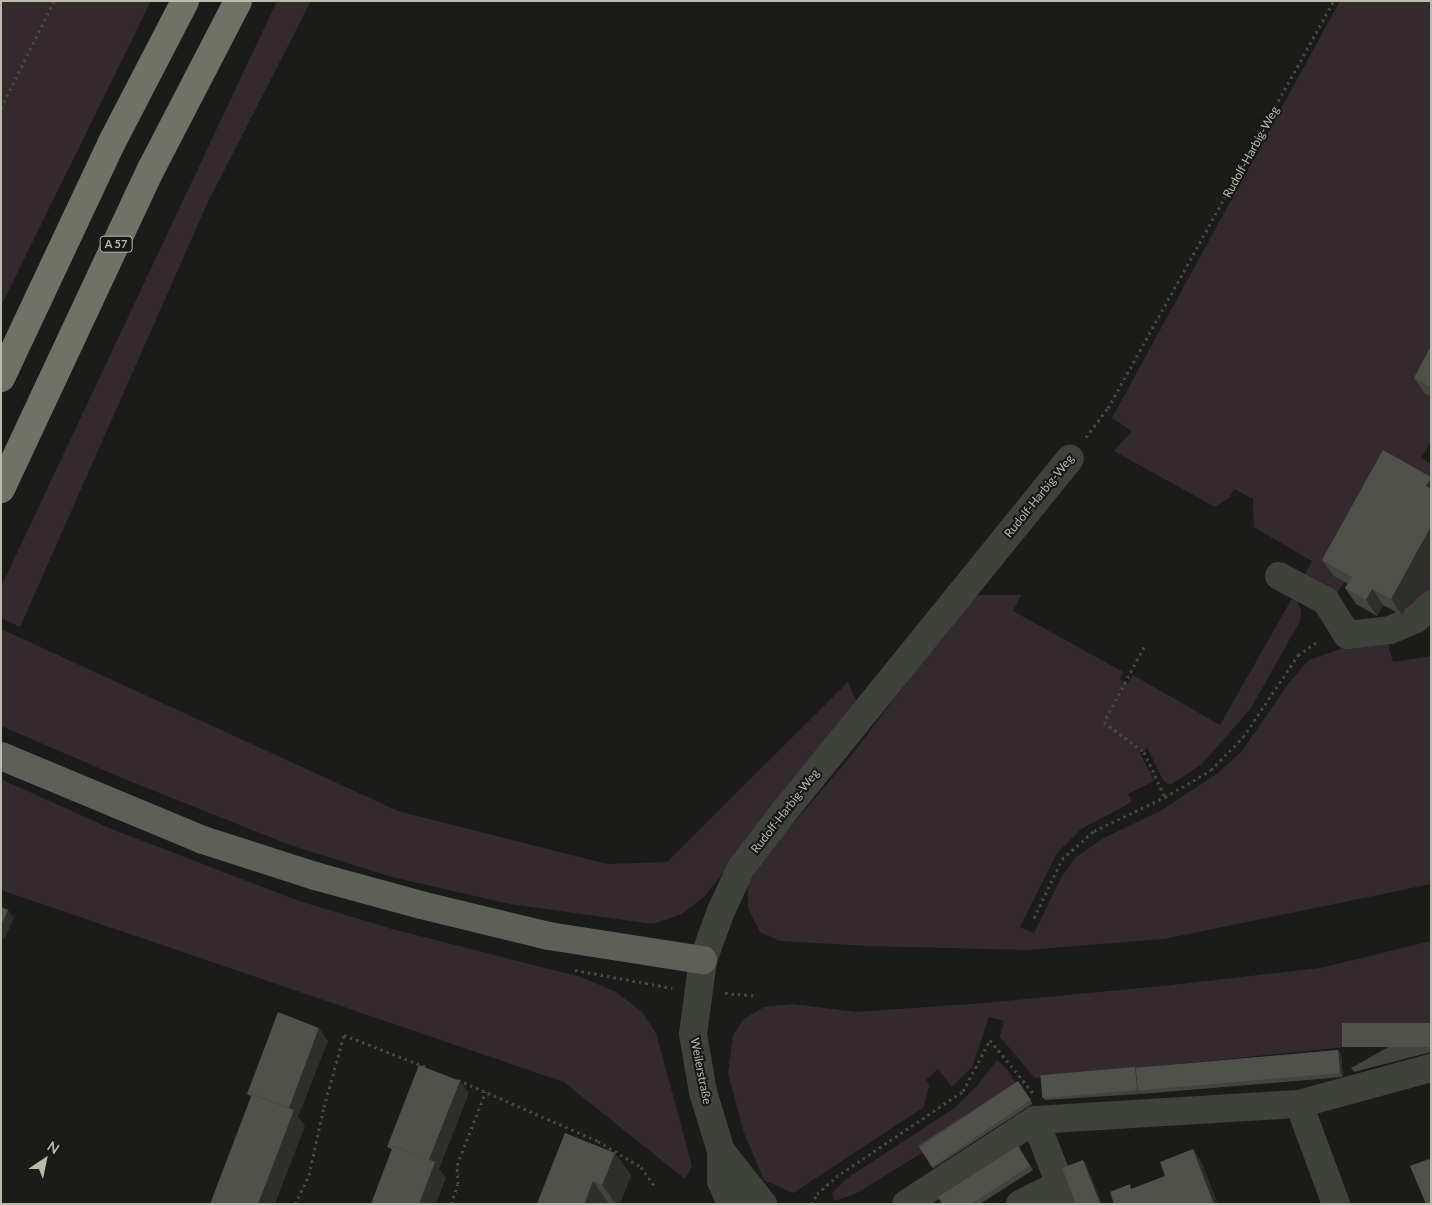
<!DOCTYPE html>
<meta charset="utf-8">
<style>
body{margin:0}
#map{position:relative;width:1432px;height:1205px;overflow:hidden;background:#1b1c1a;font-family:Lato,sans-serif}
div>[style]{position:absolute}
.green>*{inset:0;background:#342a2e}
.path>*{height:3px;margin-top:-1.5px;transform-origin:0;background:repeating-linear-gradient(90deg,#474841 0 2.5px,transparent 0 6.5px)}
.minor>*{height:28px;margin:-14px;padding:0 14px;transform-origin:14px;border-radius:14px;background:#3f413b}
.major>*{height:28px;margin:-14px;padding:0 14px;transform-origin:14px;border-radius:14px;background:#5e6057}
.highway>*{height:28px;margin:-14px;padding:0 14px;transform-origin:14px;border-radius:14px;background:#707267}
.wall>*{inset:0;background:#43443f;transform-origin:0 0}
.shaded-wall>*{inset:0;background:#2e2f2b}
.building>*{inset:0;background:#50514b;transform-origin:0 0}
span{translate:-50% -50%;white-space:nowrap;text-align:center;line-height:1.15;-webkit-text-stroke:4px #161715;paint-order:stroke}
.shield-label span{padding:1px 4px;background:#161715;border:1px solid;border-radius:4px;-webkit-text-stroke-width:0}
.shield-label{font-size:11px;color:#b9bbad;font-weight:700}
.street-label{font-size:12px;color:#b9bbad}
.frame{position:absolute;inset:0;border:2px solid #b9bbad;pointer-events:none}
.north{position:absolute;left:20px;top:1135px;width:50px;height:50px;-webkit-text-stroke:4px #161715;paint-order:stroke;rotate:34deg;font-size:14px;font-weight:700;line-height:20px;text-align:center;color:#b9bbad}
.north::after{content:'';display:block;margin:auto;width:18px;height:22px;background:#b9bbad;clip-path:polygon(50% 0,100% 100%,50% 72%,0 100%)}
</style>
<div id="map">
<div class="green">
<div style="clip-path:polygon(1px 1px,151px 1px,1px 306px)"></div>
<div style="clip-path:polygon(277px 1px,311px 1px,207px 204px,20px 627px,1px 618px,1px 587px)"></div>
<div style="clip-path:polygon(1340px 1px,1431px 1px,1431px 441px,1421px 458px,1431px 464px,1431px 487px,1344px 582px,1335px 597px,1303px 578px,1312px 561px,1254px 527px,1253px 499px,1234px 489px,1229px 498px,1215px 507px,1114px 451px,1132px 431px,1112px 418px)"></div>
<div style="clip-path:polygon(1431px 562px,1431px 593px,1402px 615px)"></div>
<div style="clip-path:polygon(973px 595px,1021px 595px,1013px 611px,1123px 672px,1120px 680px,1127px 684px,1133px 675px,1220px 725px,1294px 595px,1301px 610px,1300px 621px,1251px 708px,1202px 764px,1172px 784px,1168px 784px,1163px 780px,1147px 747px,1144px 752px,1138px 749px,1154px 781px,1128px 794px,1132px 802px,1081px 829px,1057px 853px,1020px 927px,1034px 933px,1062px 876px,1076px 857px,1104px 838px,1162px 810px,1218px 773px,1242px 751px,1291px 680px,1309px 660px,1344px 648px,1387px 641px,1393px 662px,1431px 656px,1431px 884px,1164px 939px,1025px 950px,868px 946px,780px 941px,760px 932px,748px 908px,748px 885px,763px 859px,850px 757px)"></div>
<div style="clip-path:polygon(1px 629px,398px 811px,607px 864px,667px 862px,848px 682px,857px 703px,705px 896px,682px 914px,653px 924px,510px 904px,392px 877px,290px 845px,122px 778px,1px 726px)"></div>
<div style="clip-path:polygon(1px 779px,109px 828px,299px 901px,392px 929px,581px 977px,616px 992px,642px 1012px,656px 1033px,692px 1166px,685px 1179px,564px 1082px,1px 890px)"></div>
<div style="clip-path:polygon(1431px 941px,1431px 1024px,1347px 1047px,1035px 1078px,1000px 1037px,1004px 1021px,989px 1017px,972px 1067px,952px 1087px,938px 1069px,926px 1080px,929px 1085px,924px 1107px,793px 1193px,764px 1180px,744px 1133px,728px 1073px,733px 1035px,744px 1019px,764px 1007px,793px 1004px,856px 1012px,984px 1003px,1172px 985px,1321px 968px)"></div>
<div style="clip-path:polygon(997px 1060px,1008px 1070px,1017px 1086px,1023px 1084px,922px 1153px,855px 1194px,834px 1201px,833px 1192px,846px 1179px,956px 1107px,977px 1086px)"></div>
</div>
<div class="path">
<div style="left:1px;top:108px;width:119px;rotate:-63.6deg"></div>
<div style="left:1086px;top:437px;width:36px;rotate:-53deg"></div>
<div style="left:1108px;top:408px;width:466px;rotate:-61deg"></div>
<div style="left:1144px;top:647px;width:85px;rotate:118.1deg"></div>
<div style="left:1104px;top:722px;width:50px;rotate:36.9deg"></div>
<div style="left:1144px;top:752px;width:50px;rotate:65deg"></div>
<div style="left:1034px;top:918px;width:65px;rotate:-64.6deg"></div>
<div style="left:1062px;top:859px;width:43px;rotate:-41.2deg"></div>
<div style="left:1094px;top:831px;width:79px;rotate:-25.6deg"></div>
<div style="left:1165px;top:797px;width:53px;rotate:-30.4deg"></div>
<div style="left:1211px;top:770px;width:46px;rotate:-45.9deg"></div>
<div style="left:1243px;top:737px;width:99px;rotate:-56.1deg"></div>
<div style="left:1298px;top:655px;width:25px;rotate:-34deg"></div>
<div style="left:575px;top:970px;width:99px;rotate:10.5deg"></div>
<div style="left:725px;top:993px;width:32px;rotate:5deg"></div>
<div style="left:458px;top:1080px;width:153px;rotate:23.5deg"></div>
<div style="left:598px;top:1141px;width:50px;rotate:31.2deg"></div>
<div style="left:641px;top:1167px;width:24px;rotate:55deg"></div>
<div style="left:295px;top:1204px;width:32px;rotate:-64deg"></div>
<div style="left:309px;top:1175px;width:70px;rotate:-77.6deg"></div>
<div style="left:324px;top:1107px;width:75px;rotate:-74.5deg"></div>
<div style="left:344px;top:1035px;width:88px;rotate:21.3deg"></div>
<div style="left:451px;top:1204px;width:21px;rotate:-71deg"></div>
<div style="left:458px;top:1184px;width:19px;rotate:-93deg"></div>
<div style="left:457px;top:1165px;width:79px;rotate:-68.6deg"></div>
<div style="left:811px;top:1204px;width:12px;rotate:-59deg"></div>
<div style="left:817px;top:1194px;width:25px;rotate:-42deg"></div>
<div style="left:836px;top:1177px;width:153px;rotate:-34.1deg"></div>
<div style="left:963px;top:1091px;width:58px;rotate:-62.1deg"></div>
<div style="left:990px;top:1040px;width:68px;rotate:50.9deg"></div>
</div>
<div class="minor">
<div style="left:1279px;top:576px;width:53px;rotate:28deg"></div>
<div style="left:1326px;top:601px;width:40px;rotate:58deg"></div>
<div style="left:1347px;top:635px;width:43px;rotate:-6.6deg"></div>
<div style="left:1390px;top:630px;width:28px;rotate:-23deg"></div>
<div style="left:1416px;top:619px;width:21px;rotate:-43deg"></div>
<div style="left:1299px;top:1104px;width:107px;rotate:69.7deg"></div>
<div style="left:1035px;top:1120px;width:69px;rotate:68.7deg"></div>
<div style="left:721px;top:1151px;width:68px;rotate:51.6deg"></div>
<div style="left:731px;top:1204px;width:25px;rotate:-113deg"></div>
<div style="left:721px;top:1181px;width:30px;rotate:-90deg"></div>
<div style="left:721px;top:1151px;width:62px;rotate:-107deg"></div>
<div style="left:703px;top:1092px;width:59px;rotate:-99.8deg"></div>
<div style="left:693px;top:1034px;width:75px;rotate:-82.3deg"></div>
<div style="left:703px;top:960px;width:52px;rotate:-69.8deg"></div>
<div style="left:721px;top:911px;width:47px;rotate:-65.1deg"></div>
<div style="left:741px;top:868px;width:69px;rotate:-52.6deg"></div>
<div style="left:783px;top:813px;width:456px;rotate:-51deg"></div>
<div style="left:906px;top:1204px;width:154px;rotate:-33.1deg"></div>
<div style="left:1035px;top:1120px;width:264px;rotate:-3.5deg"></div>
<div style="left:1299px;top:1104px;width:137px;rotate:-15.3deg"></div>
<div style="left:1020px;top:1204px;width:45px;rotate:-26.6deg"></div>
<div style="left:1060px;top:1184px;width:22px;rotate:66deg"></div>
</div>
<div class="major">
<div style="left:1px;top:756px;width:219px;rotate:22.6deg"></div>
<div style="left:203px;top:840px;width:118px;rotate:17.8deg"></div>
<div style="left:315px;top:876px;width:110px;rotate:15.3deg"></div>
<div style="left:421px;top:905px;width:132px;rotate:13.6deg"></div>
<div style="left:549px;top:936px;width:156px;rotate:8.9deg"></div>
</div>
<div class="highway">
<div style="left:1px;top:378px;width:259px;rotate:-64.8deg"></div>
<div style="left:111px;top:144px;width:161px;rotate:-62.6deg"></div>
<div style="left:1px;top:489px;width:353px;rotate:-64.9deg"></div>
<div style="left:151px;top:169px;width:189px;rotate:-62.6deg"></div>
</div>
<div class="wall">
<div style="clip-path:polygon(1431px 348px,1431px 396px,1425px 394px,1414px 378px)"></div>
<div style="clip-path:polygon(1431px 477px,1431px 562px,1402px 615px,1383px 605px,1377px 616px,1356px 604px,1345px 588px,1348px 584px,1334px 576px,1322px 560px)"></div>
<div style="clip-path:polygon(1431px 1023px,1431px 1052px,1354px 1072px,1351px 1068px)"></div>
<div style="clip-path:polygon(1338px 1050px,1341px 1055px,1343px 1077px,1141px 1094px,1139px 1093px,1140px 1094px,1045px 1100px,1042px 1096px,1136px 1069px)"></div>
<div style="left:1018px;top:1081px;width:27px;height:119px;rotate:57deg"></div>
<div style="clip-path:polygon(565px 1133px,631px 1175px,620px 1204px,537px 1204px)"></div>
<div style="clip-path:polygon(1018px 1146px,1033px 1170px,980px 1204px,942px 1204px)"></div>
</div>
<div class="shaded-wall">
<div style="clip-path:polygon(1431px 478px,1431px 493px,1426px 486px)"></div>
<div style="clip-path:polygon(1431px 526px,1431px 562px,1402px 615px,1391px 599px)"></div>
<div style="clip-path:polygon(1372px 589px,1383px 605px,1377px 616px,1366px 600px)"></div>
<div style="clip-path:polygon(8px 910px,14px 918px,4px 940px,1px 936px,1px 926px)"></div>
<div style="clip-path:polygon(319px 1028px,328px 1041px,298px 1117px,305px 1126px,275px 1204px,258px 1204px,288px 1110px)"></div>
<div style="clip-path:polygon(1338px 1050px,1341px 1055px,1343px 1077px,1340px 1073px)"></div>
<div style="clip-path:polygon(1135px 1067px,1138px 1072px,1138px 1090px,1140px 1094px,1137px 1090px)"></div>
<div style="clip-path:polygon(460px 1081px,469px 1093px,439px 1169px,446px 1178px,436px 1204px,419px 1204px,428px 1163px)"></div>
<div style="clip-path:polygon(1193px 1149px,1201px 1161px,1218px 1204px,1214px 1204px)"></div>
<div style="clip-path:polygon(615px 1153px,631px 1175px,620px 1204px,616px 1204px,602px 1185px)"></div>
<div style="clip-path:polygon(1083px 1160px,1086px 1164px,1102px 1204px,1100px 1203px)"></div>
<div style="clip-path:polygon(593px 1181px,609px 1204px,584px 1204px)"></div>
</div>
<div class="building">
<div style="clip-path:polygon(1430px 348px,1431px 348px,1431px 387px,1414px 378px)"></div>
<div style="clip-path:polygon(1383px 450px,1431px 477px,1426px 486px,1431px 489px,1431px 526px,1391px 599px,1372px 589px,1366px 600px,1345px 588px,1352px 577px,1322px 560px)"></div>
<div style="clip-path:polygon(1px 907px,8px 910px,1px 926px)"></div>
<div style="clip-path:polygon(278px 1012px,319px 1028px,289px 1108px,252px 1094px,251px 1096px,247px 1094px)"></div>
<div style="left:1431px;top:1023px;width:24px;height:89px;rotate:90deg"></div>
<div style="left:1338px;top:1050px;width:23px;height:203px;rotate:85deg"></div>
<div style="clip-path:polygon(419px 1065px,460px 1081px,429px 1160px,393px 1146px,392px 1149px,387px 1147px)"></div>
<div style="left:1135px;top:1067px;width:23px;height:95px;rotate:85deg"></div>
<div style="left:1018px;top:1081px;width:23px;height:119px;rotate:56deg"></div>
<div style="clip-path:polygon(252px 1094px,294px 1110px,258px 1204px,210px 1204px)"></div>
<div style="clip-path:polygon(565px 1133px,615px 1153px,602px 1185px,593px 1181px,584px 1204px,537px 1204px)"></div>
<div style="clip-path:polygon(393px 1146px,435px 1162px,419px 1204px,371px 1204px)"></div>
<div style="clip-path:polygon(1018px 1146px,1030px 1166px,971px 1204px,942px 1204px,938px 1197px)"></div>
<div style="clip-path:polygon(1193px 1149px,1214px 1204px,1114px 1204px,1110px 1192px,1130px 1184px,1131px 1189px,1165px 1176px,1160px 1162px)"></div>
<div style="clip-path:polygon(1429px 1159px,1431px 1162px,1431px 1204px,1426px 1204px,1410px 1166px)"></div>
<div style="clip-path:polygon(1083px 1160px,1100px 1203px,1076px 1204px,1062px 1168px)"></div>
</div>
<div class="shield-label">
<span style="left:116px;top:244px">A 57</span>
</div>
<div class="street-label">
<span style="left:1251px;top:152px;rotate:-61deg">Rudolf-Harbig-Weg</span>
<span style="left:1039px;top:496px;rotate:-51deg">Rudolf-Harbig-Weg</span>
<span style="left:785px;top:811px;rotate:-52deg">Rudolf-Harbig-Weg</span>
<span style="left:701px;top:1071px;rotate:79deg">Weilerstraße</span>
</div>
<div class="frame"></div>
<div class="north">N</div>
</div>
